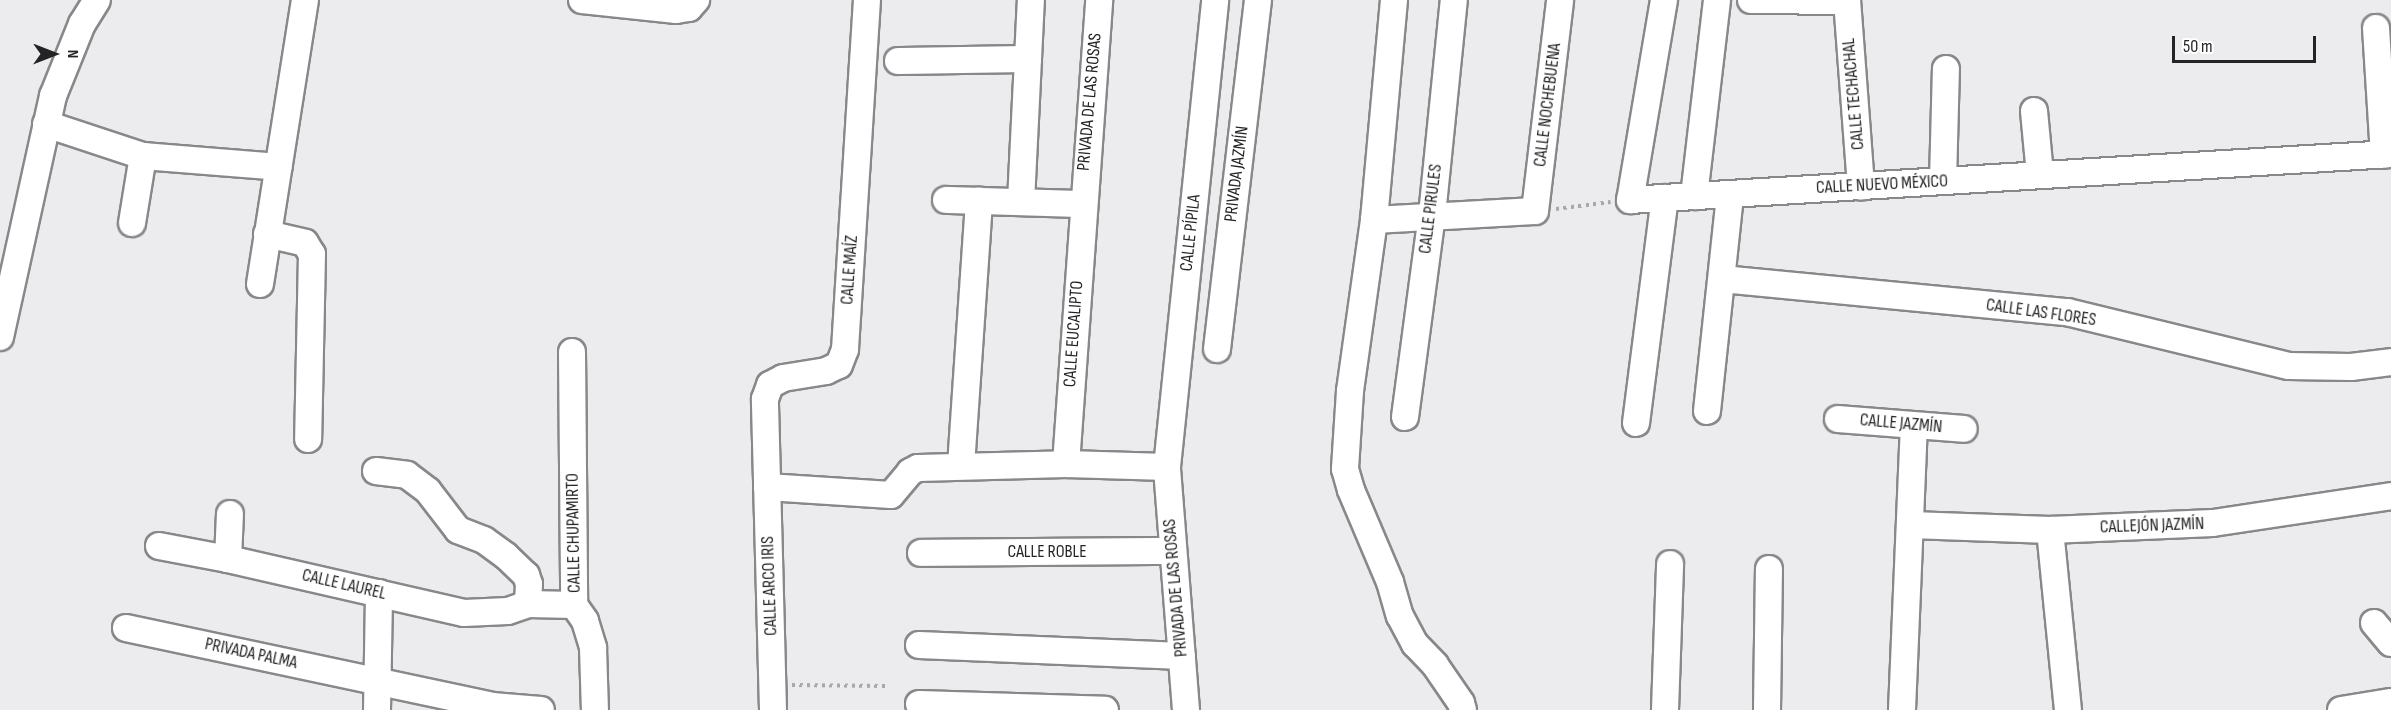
<!DOCTYPE html>
<meta charset="utf-8">
<style>
body{margin:0}
#map{position:relative;width:2391px;height:710px;overflow:hidden;background:#ececef;font-family:"Sofia Sans Condensed",sans-serif}
div>[style]{position:absolute}
.path>*{height:4px;margin-top:-2px;transform-origin:0;background:repeating-linear-gradient(90deg,#a8a8aa 0 3px,transparent 0 7.5px)}
.roads{filter:drop-shadow(2px 0 #87888a) drop-shadow(-2px 0 #87888a) drop-shadow(0 2px #87888a) drop-shadow(0 -2px #87888a)}
.minor>*{height:26px;margin:-13px;padding:0 13px;transform-origin:13px;border-radius:13px;background:#fff}
span{translate:-50% -50%;white-space:nowrap;text-align:center;line-height:1.15;-webkit-text-stroke:4.5px #fff;paint-order:stroke}
.street-label{font-size:18px;color:#242425}
.north{position:absolute;left:24px;top:24px;width:60px;height:60px;-webkit-text-stroke:4px #fff;paint-order:stroke;rotate:90deg;font-size:16px;font-weight:700;line-height:24px;text-align:center;color:#242425}
.north::after{content:'';display:block;margin:auto;width:21px;height:27px;background:#242425;clip-path:polygon(50% 0,100% 100%,50% 72%,0 100%)}
.scale{position:absolute;left:2172px;top:36px;width:144px;height:27px;box-sizing:border-box;border:3px solid #242425;border-top:0;padding-left:8px;font-size:18px;line-height:21px;white-space:nowrap;color:#242425;-webkit-text-stroke:4px #fff;paint-order:stroke}
</style>
<div id="map">
<div class="path">
<div style="left:1556px;top:209px;width:55px;rotate:-7.3deg"></div>
<div style="left:792px;top:685px;width:93px;rotate:0.6deg"></div>
</div>
<div class="roads">
<div class="minor">
<div style="left:582px;top:0;width:95px;rotate:6.1deg"></div>
<div style="left:676px;top:10px;width:13px;rotate:-9deg"></div>
<div style="left:689px;top:8px;width:11px;rotate:-49deg"></div>
<div style="left:1394px;top:0;width:221px;rotate:95.2deg"></div>
<div style="left:1374px;top:220px;width:173px;rotate:98deg"></div>
<div style="left:1350px;top:391px;width:78px;rotate:93.7deg"></div>
<div style="left:1345px;top:469px;width:22px;rotate:74deg"></div>
<div style="left:1351px;top:490px;width:100px;rotate:67deg"></div>
<div style="left:1390px;top:582px;width:35px;rotate:74deg"></div>
<div style="left:1400px;top:616px;width:32px;rotate:62deg"></div>
<div style="left:1415px;top:644px;width:29px;rotate:46deg"></div>
<div style="left:1435px;top:665px;width:46px;rotate:55.6deg"></div>
<div style="left:1461px;top:703px;width:7px;rotate:74deg"></div>
<div style="left:1664px;top:0;width:203px;rotate:99.6deg"></div>
<div style="left:1630px;top:200px;width:762px;rotate:-3.46deg"></div>
<div style="left:1751px;top:0;width:96px;rotate:0.6deg"></div>
<div style="left:1847px;top:0;width:187px;rotate:85.7deg"></div>
<div style="left:2376px;top:28px;width:127px;rotate:86.4deg"></div>
<div style="left:898px;top:61px;width:130px;rotate:-0.9deg"></div>
<div style="left:2034px;top:111px;width:64px;rotate:84.6deg"></div>
<div style="left:46px;top:124px;width:102px;rotate:18.3deg"></div>
<div style="left:143px;top:156px;width:136px;rotate:4.6deg"></div>
<div style="left:1943px;top:181px;width:112px;rotate:-88.5deg"></div>
<div style="left:1694px;top:196px;width:197px;rotate:-83.3deg"></div>
<div style="left:946px;top:200px;width:136px;rotate:1.7deg"></div>
<div style="left:1021px;top:202px;width:202px;rotate:-87.2deg"></div>
<div style="left:1374px;top:220px;width:161px;rotate:-3.2deg"></div>
<div style="left:1535px;top:211px;width:212px;rotate:-83.2deg"></div>
<div style="left:132px;top:223px;width:68px;rotate:-80.7deg"></div>
<div style="left:267px;top:234px;width:39px;rotate:13deg"></div>
<div style="left:305px;top:243px;width:13px;rotate:58deg"></div>
<div style="left:312px;top:254px;width:185px;rotate:91.2deg"></div>
<div style="left:1722px;top:279px;width:347px;rotate:5.5deg"></div>
<div style="left:2067px;top:312px;width:228px;rotate:13.7deg"></div>
<div style="left:2289px;top:366px;width:62px;rotate:0.9deg"></div>
<div style="left:2351px;top:367px;width:40px;rotate:-7.1deg"></div>
<div style="left:260px;top:284px;width:288px;rotate:-81deg"></div>
<div style="left:0;top:337px;width:247px;rotate:-77.6deg"></div>
<div style="left:53px;top:96px;width:78px;rotate:-68.1deg"></div>
<div style="left:82px;top:24px;width:28px;rotate:-58deg"></div>
<div style="left:1217px;top:349px;width:351px;rotate:-83.3deg"></div>
<div style="left:572px;top:352px;width:253px;rotate:89.5deg"></div>
<div style="left:574px;top:605px;width:19px;rotate:55deg"></div>
<div style="left:585px;top:621px;width:28px;rotate:73deg"></div>
<div style="left:593px;top:648px;width:62px;rotate:88.2deg"></div>
<div style="left:1707px;top:411px;width:218px;rotate:-83.9deg"></div>
<div style="left:1405px;top:417px;width:204px;rotate:-82.4deg"></div>
<div style="left:1432px;top:215px;width:216px;rotate:-84.2deg"></div>
<div style="left:1838px;top:419px;width:126px;rotate:4.5deg"></div>
<div style="left:1636px;top:423px;width:227px;rotate:-82.7deg"></div>
<div style="left:1066px;top:464px;width:465px;rotate:-85.9deg"></div>
<div style="left:961px;top:466px;width:266px;rotate:-86.1deg"></div>
<div style="left:376px;top:471px;width:31px;rotate:7deg"></div>
<div style="left:407px;top:475px;width:26px;rotate:37deg"></div>
<div style="left:428px;top:491px;width:49px;rotate:52.4deg"></div>
<div style="left:458px;top:530px;width:28px;rotate:21deg"></div>
<div style="left:484px;top:540px;width:27px;rotate:36deg"></div>
<div style="left:506px;top:556px;width:28px;rotate:44deg"></div>
<div style="left:526px;top:575px;width:9px;rotate:72deg"></div>
<div style="left:529px;top:584px;width:20px;rotate:93deg"></div>
<div style="left:528px;top:604px;width:46px;rotate:1.2deg"></div>
<div style="left:767px;top:487px;width:124px;rotate:3.7deg"></div>
<div style="left:891px;top:495px;width:30px;rotate:-50deg"></div>
<div style="left:910px;top:472px;width:9px;rotate:-27deg"></div>
<div style="left:918px;top:468px;width:148px;rotate:-1.5deg"></div>
<div style="left:1066px;top:464px;width:101px;rotate:1.7deg"></div>
<div style="left:1911px;top:525px;width:139px;rotate:2.1deg"></div>
<div style="left:2050px;top:530px;width:163px;rotate:-2.5deg"></div>
<div style="left:2213px;top:523px;width:180px;rotate:-8.6deg"></div>
<div style="left:2050px;top:530px;width:181px;rotate:84.3deg"></div>
<div style="left:159px;top:546px;width:70px;rotate:10.7deg"></div>
<div style="left:228px;top:559px;width:242px;rotate:12.9deg"></div>
<div style="left:464px;top:613px;width:44px;rotate:-2.6deg"></div>
<div style="left:508px;top:611px;width:21px;rotate:-19deg"></div>
<div style="left:921px;top:553px;width:251px;rotate:-0.5deg"></div>
<div style="left:228px;top:559px;width:45px;rotate:-87.5deg"></div>
<div style="left:2374px;top:623px;width:26px;rotate:50deg"></div>
<div style="left:126px;top:628px;width:374px;rotate:12deg"></div>
<div style="left:492px;top:706px;width:49px;rotate:4.7deg"></div>
<div style="left:919px;top:645px;width:263px;rotate:2.4deg"></div>
<div style="left:919px;top:704px;width:186px;rotate:1.8deg"></div>
<div style="left:377px;top:710px;width:117px;rotate:-89deg"></div>
<div style="left:773px;top:710px;width:311px;rotate:-91.5deg"></div>
<div style="left:765px;top:399px;width:15px;rotate:-70deg"></div>
<div style="left:770px;top:385px;width:15px;rotate:-28deg"></div>
<div style="left:783px;top:378px;width:44px;rotate:-9.2deg"></div>
<div style="left:826px;top:371px;width:14px;rotate:-25deg"></div>
<div style="left:839px;top:365px;width:17px;rotate:-69deg"></div>
<div style="left:845px;top:349px;width:350px;rotate:-86.4deg"></div>
<div style="left:1186px;top:710px;width:244px;rotate:-94.5deg"></div>
<div style="left:1167px;top:467px;width:469px;rotate:-84.1deg"></div>
<div style="left:1665px;top:710px;width:146px;rotate:-88deg"></div>
<div style="left:1767px;top:710px;width:141px;rotate:-89.2deg"></div>
<div style="left:1902px;top:710px;width:284px;rotate:-87.6deg"></div>
<div style="left:2341px;top:710px;width:51px;rotate:-9.1deg"></div>
</div>
</div>
<div class="street-label">
<span style="left:1854px;top:94px;rotate:-95deg">CALLE TECHACHAL</span>
<span style="left:1090px;top:102px;rotate:-85deg">PRIVADA DE LAS ROSAS</span>
<span style="left:1548px;top:105px;rotate:-83deg">CALLE NOCHEBUENA</span>
<span style="left:1237px;top:174px;rotate:-83deg">PRIVADA JAZMÍN</span>
<span style="left:1882px;top:185px;rotate:-3deg">CALLE NUEVO MÉXICO</span>
<span style="left:1431px;top:209px;rotate:-83deg">CALLE PIRULES</span>
<span style="left:1191px;top:233px;rotate:-84deg">CALLE PÍPILA</span>
<span style="left:850px;top:270px;rotate:-86deg">CALLE MAÍZ</span>
<span style="left:2041px;top:313px;rotate:8deg">CALLE LAS FLORES</span>
<span style="left:1074px;top:334px;rotate:-86deg">CALLE EUCALIPTO</span>
<span style="left:1901px;top:424px;rotate:5deg">CALLE JAZMÍN</span>
<span style="left:2152px;top:526px;rotate:-2deg">CALLEJÓN JAZMÍN</span>
<span style="left:574px;top:533px;rotate:-91deg">CALLE CHUPAMIRTO</span>
<span style="left:1047px;top:552px">CALLE ROBLE</span>
<span style="left:344px;top:585px;rotate:13deg">CALLE LAUREL</span>
<span style="left:770px;top:586px;rotate:-92deg">CALLE ARCO IRIS</span>
<span style="left:1176px;top:588px;rotate:-95deg">PRIVADA DE LAS ROSAS</span>
<span style="left:251px;top:654px;rotate:12deg">PRIVADA PALMA</span>
</div>
<div class="north">N</div>
<div class="scale">50 m</div>
</div>
